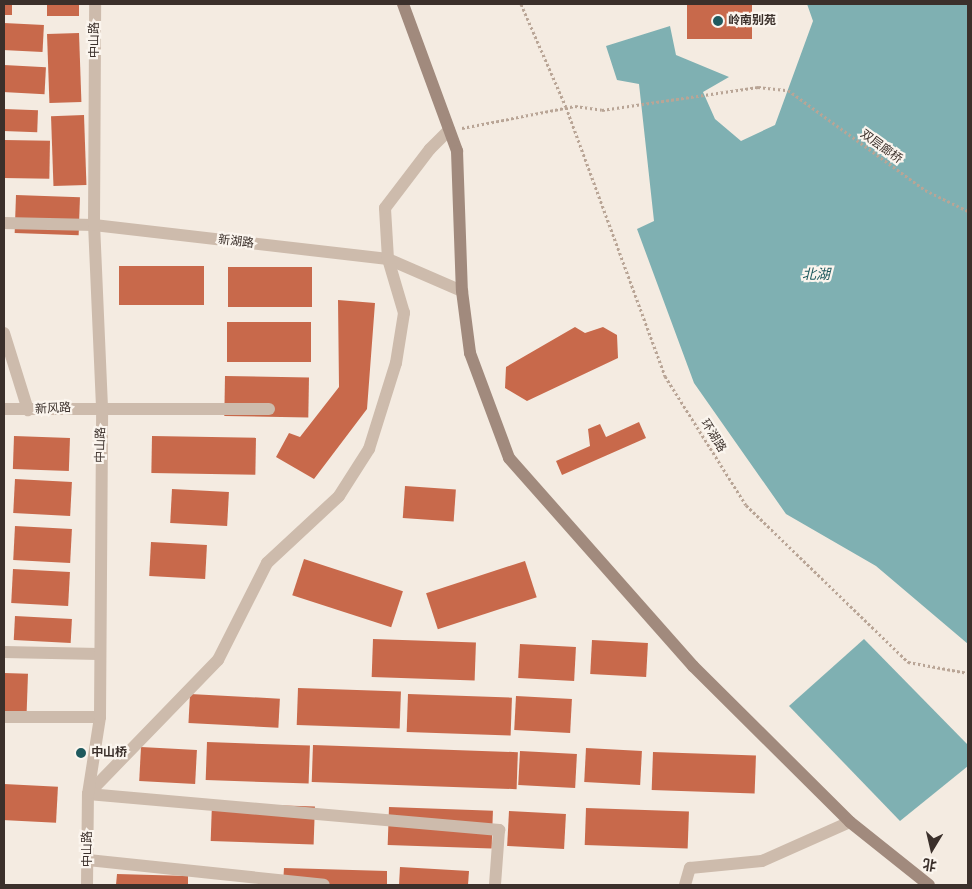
<!DOCTYPE html>
<meta charset="utf-8">
<style>
body{margin:0}
#map{position:relative;width:972px;height:889px;overflow:hidden;background:#f4ebe1;font-family:"Fira Sans Condensed","Noto Sans SC",sans-serif}
div>[style]{position:absolute}
.water>*{inset:0;background:#7fb0b2}
.building>*{inset:0;background:#c8694b;transform-origin:0 0}
.path>*{height:3px;margin-top:-1.5px;transform-origin:0;background:repeating-linear-gradient(90deg,#b9a596 0 2.5px,transparent 0 5px)}
.street>*{height:12px;margin:-6px;padding:0 6px;transform-origin:6px;border-radius:6px;background:#cdbbac}
.secondary>*{height:12px;margin:-6px;padding:0 6px;transform-origin:6px;border-radius:6px;background:#a18a7d}
.dots>*{width:14px;height:14px;translate:-50% -50%;box-sizing:border-box;border:2px solid #fbf5ee;border-radius:50%}
span{translate:-50% -50%;white-space:nowrap;text-align:center;line-height:1.15;-webkit-text-stroke:4.5px #fbf5ee;paint-order:stroke}
.poi-label{font-size:12px;color:#3b302b;font-weight:700}
.left{translate:0 -50%;text-align:left}
.street-label{font-size:12px;color:#3b302b}
.water-label{font-size:14px;color:#1f5a5e;font-style:italic}
.frame{position:absolute;inset:0;border:5px solid #3b302b;pointer-events:none}
.north{position:absolute;left:907px;top:824px;width:50px;height:50px;-webkit-text-stroke:4px #fbf5ee;paint-order:stroke;rotate:189deg;font-size:14px;font-weight:700;line-height:20px;text-align:center;color:#3b302b}
.north::after{content:'';display:block;margin:auto;width:18px;height:22px;background:#3b302b;clip-path:polygon(50% 0,100% 100%,50% 72%,0 100%)}
</style>
<div id="map">
<div class="water">
<div style="clip-path:polygon(807px 4px,968px 4px,968px 644px,876px 566px,786px 514px,694px 383px,637px 229px,654px 221px,639px 84px,617px 80px,606px 46px,670px 26px,676px 55px,729px 77px,703px 92px,715px 119px,741px 141px,775px 125px,813px 21px)"></div>
<div style="clip-path:polygon(864px 639px,968px 745px,968px 766px,900px 821px,789px 706px)"></div>
</div>
<div class="building">
<div style="left:4px;top:4px;width:8px;height:11px"></div>
<div style="left:47px;top:4px;width:32px;height:12px"></div>
<div style="left:687px;top:4px;width:65px;height:35px"></div>
<div style="left:4px;top:23px;width:40px;height:27px;rotate:3deg"></div>
<div style="left:79px;top:33px;width:69px;height:32px;rotate:88deg"></div>
<div style="left:4px;top:65px;width:42px;height:27px;rotate:3deg"></div>
<div style="left:4px;top:109px;width:34px;height:22px;rotate:2deg"></div>
<div style="left:84px;top:115px;width:70px;height:33px;rotate:88deg"></div>
<div style="left:4px;top:140px;width:46px;height:38px;rotate:1deg"></div>
<div style="left:16px;top:195px;width:64px;height:38px;rotate:2deg"></div>
<div style="left:119px;top:266px;width:85px;height:39px"></div>
<div style="left:228px;top:267px;width:84px;height:40px"></div>
<div style="clip-path:polygon(338px 300px,375px 303px,367px 409px,314px 479px,276px 457px,289px 433px,300px 437px,339px 387px)"></div>
<div style="left:227px;top:322px;width:84px;height:40px"></div>
<div style="clip-path:polygon(575px 327px,585px 333px,603px 327px,617px 335px,618px 358px,527px 401px,505px 388px,506px 367px)"></div>
<div style="left:225px;top:376px;width:84px;height:40px;rotate:1deg"></div>
<div style="clip-path:polygon(639px 422px,646px 438px,562px 475px,556px 461px,590px 446px,588px 429px,600px 424px,606px 437px)"></div>
<div style="left:14px;top:436px;width:56px;height:33px;rotate:2deg"></div>
<div style="left:152px;top:436px;width:104px;height:37px;rotate:1deg"></div>
<div style="left:15px;top:479px;width:57px;height:34px;rotate:3deg"></div>
<div style="left:405px;top:486px;width:51px;height:32px;rotate:4deg"></div>
<div style="left:172px;top:489px;width:57px;height:34px;rotate:3deg"></div>
<div style="left:15px;top:526px;width:57px;height:34px;rotate:3deg"></div>
<div style="left:151px;top:542px;width:56px;height:34px;rotate:3deg"></div>
<div style="left:304px;top:559px;width:104px;height:38px;rotate:18deg"></div>
<div style="left:525px;top:561px;width:38px;height:104px;rotate:72deg"></div>
<div style="left:13px;top:569px;width:57px;height:34px;rotate:3deg"></div>
<div style="left:15px;top:616px;width:57px;height:24px;rotate:3deg"></div>
<div style="left:373px;top:639px;width:103px;height:38px;rotate:2deg"></div>
<div style="left:592px;top:640px;width:56px;height:34px;rotate:3deg"></div>
<div style="left:520px;top:644px;width:56px;height:34px;rotate:3deg"></div>
<div style="left:4px;top:673px;width:24px;height:38px;rotate:2deg"></div>
<div style="left:298px;top:688px;width:103px;height:37px;rotate:2deg"></div>
<div style="left:190px;top:694px;width:90px;height:29px;rotate:3deg"></div>
<div style="left:408px;top:694px;width:104px;height:38px;rotate:2deg"></div>
<div style="left:516px;top:696px;width:56px;height:34px;rotate:3deg"></div>
<div style="left:207px;top:742px;width:103px;height:38px;rotate:2deg"></div>
<div style="left:313px;top:745px;width:205px;height:37px;rotate:2deg"></div>
<div style="left:141px;top:747px;width:56px;height:34px;rotate:3deg"></div>
<div style="left:586px;top:748px;width:56px;height:34px;rotate:3deg"></div>
<div style="left:520px;top:751px;width:57px;height:34px;rotate:3deg"></div>
<div style="left:653px;top:752px;width:103px;height:38px;rotate:2deg"></div>
<div style="left:4px;top:784px;width:54px;height:36px;rotate:3deg"></div>
<div style="left:212px;top:803px;width:103px;height:38px;rotate:2deg"></div>
<div style="left:389px;top:807px;width:104px;height:38px;rotate:2deg"></div>
<div style="left:586px;top:808px;width:103px;height:37px;rotate:2deg"></div>
<div style="left:509px;top:811px;width:57px;height:35px;rotate:3deg"></div>
<div style="clip-path:polygon(400px 867px,469px 871px,468px 885px,399px 885px)"></div>
<div style="clip-path:polygon(284px 868px,387px 871px,387px 885px,283px 885px)"></div>
<div style="clip-path:polygon(117px 874px,188px 876px,188px 885px,116px 885px)"></div>
</div>
<div class="path">
<div style="left:521px;top:4px;width:112px;rotate:66.4deg"></div>
<div style="left:566px;top:107px;width:287px;rotate:69.8deg"></div>
<div style="left:665px;top:376px;width:152px;rotate:57.9deg"></div>
<div style="left:746px;top:505px;width:226px;rotate:44.1deg"></div>
<div style="left:908px;top:662px;width:61px;rotate:10.4deg"></div>
<div style="left:462px;top:128px;width:115px;rotate:-11deg"></div>
<div style="left:575px;top:106px;width:27px;rotate:8deg"></div>
<div style="left:602px;top:110px;width:158px;rotate:-8.4deg"></div>
<div style="left:758px;top:87px;width:30px;rotate:6deg"></div>
<div style="left:788px;top:90px;width:170px;rotate:36.1deg"></div>
<div style="left:925px;top:190px;width:48px;rotate:26deg"></div>
</div>
<div class="street">
<div style="left:4px;top:223px;width:90px;rotate:1.3deg"></div>
<div style="left:94px;top:225px;width:296px;rotate:6.6deg"></div>
<div style="left:388px;top:259px;width:81px;rotate:23.4deg"></div>
<div style="left:4px;top:333px;width:81px;rotate:72.7deg"></div>
<div style="left:4px;top:409px;width:265px"></div>
<div style="left:4px;top:652px;width:95px;rotate:1.2deg"></div>
<div style="left:4px;top:717px;width:96px"></div>
<div style="left:88px;top:794px;width:187px;rotate:-45.9deg"></div>
<div style="left:218px;top:660px;width:109px;rotate:-63.2deg"></div>
<div style="left:267px;top:563px;width:98px;rotate:-42.9deg"></div>
<div style="left:339px;top:496px;width:56px;rotate:-57.4deg"></div>
<div style="left:369px;top:449px;width:90px;rotate:-72.6deg"></div>
<div style="left:396px;top:363px;width:51px;rotate:-80.9deg"></div>
<div style="left:404px;top:313px;width:56px;rotate:-106.5deg"></div>
<div style="left:388px;top:259px;width:51px;rotate:-93.4deg"></div>
<div style="left:385px;top:208px;width:74px;rotate:-52.7deg"></div>
<div style="left:430px;top:149px;width:27px;rotate:-45deg"></div>
<div style="left:88px;top:794px;width:413px;rotate:5deg"></div>
<div style="left:499px;top:830px;width:55px;rotate:94.2deg"></div>
<div style="left:88px;top:860px;width:237px;rotate:6deg"></div>
<div style="left:87px;top:885px;width:91px;rotate:-89.4deg"></div>
<div style="left:88px;top:794px;width:78px;rotate:-81.1deg"></div>
<div style="left:100px;top:717px;width:310px;rotate:-89.6deg"></div>
<div style="left:102px;top:407px;width:182px;rotate:-92.5deg"></div>
<div style="left:94px;top:225px;width:221px;rotate:-89.7deg"></div>
<div style="left:685px;top:885px;width:18px;rotate:-74deg"></div>
<div style="left:690px;top:868px;width:72px;rotate:-5.6deg"></div>
<div style="left:762px;top:861px;width:96px;rotate:-23.9deg"></div>
</div>
<div class="secondary">
<div style="left:403px;top:4px;width:157px;rotate:69.8deg"></div>
<div style="left:457px;top:151px;width:140px;rotate:88deg"></div>
<div style="left:462px;top:291px;width:63px;rotate:82.6deg"></div>
<div style="left:470px;top:353px;width:112px;rotate:69.6deg"></div>
<div style="left:509px;top:458px;width:278px;rotate:48.5deg"></div>
<div style="left:693px;top:666px;width:221px;rotate:44.8deg"></div>
<div style="left:850px;top:822px;width:101px;rotate:38.6deg"></div>
</div>
<div class="dots">
<div style="left:718px;top:21px;background:#1f5a5e"></div>
<div style="left:81px;top:753px;background:#1f5a5e"></div>
</div>
<div class="poi-label">
<span class="left" style="left:728px;top:21px">岭南别苑</span>
<span class="left" style="left:91px;top:753px">中山桥</span>
</div>
<div class="street-label">
<span style="left:95px;top:40px;rotate:-90deg">中山路</span>
<span style="left:881px;top:147px;rotate:36deg">双层廊桥</span>
<span style="left:236px;top:242px;rotate:7deg">新湖路</span>
<span style="left:53px;top:409px;rotate:-3deg">新风路</span>
<span style="left:713px;top:436px;rotate:58deg">环湖路</span>
<span style="left:101px;top:445px;rotate:-89deg">中山路</span>
<span style="left:88px;top:849px;rotate:-90deg">中山路</span>
</div>
<div class="water-label">
<span style="left:816px;top:275px">北湖</span>
</div>
<div class="frame"></div>
<div class="north">北</div>
</div>
